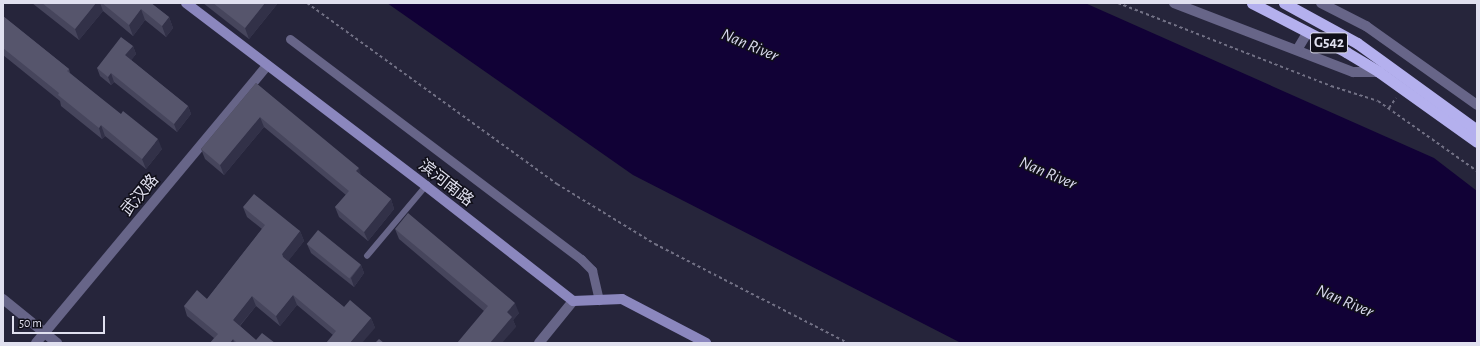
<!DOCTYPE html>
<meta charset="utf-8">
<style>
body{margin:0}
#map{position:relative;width:1480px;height:346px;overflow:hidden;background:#26253b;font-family:"Alegreya Sans","Noto Sans SC",sans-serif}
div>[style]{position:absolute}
.water>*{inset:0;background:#110136}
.path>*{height:2px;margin-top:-1px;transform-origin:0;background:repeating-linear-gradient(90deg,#727185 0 3px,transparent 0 6px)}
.service>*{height:5.5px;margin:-2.75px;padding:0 2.75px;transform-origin:2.75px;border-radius:2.75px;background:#676588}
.pedestrian>*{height:9px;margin:-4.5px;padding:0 4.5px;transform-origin:4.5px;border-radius:4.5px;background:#676588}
.minor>*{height:10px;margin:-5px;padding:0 5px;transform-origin:5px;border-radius:5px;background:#676588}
.tertiary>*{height:10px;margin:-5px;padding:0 5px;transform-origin:5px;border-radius:5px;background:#676588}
.secondary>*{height:10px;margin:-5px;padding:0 5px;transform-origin:5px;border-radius:5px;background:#8b87be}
.trunk>*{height:11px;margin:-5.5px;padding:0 5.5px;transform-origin:5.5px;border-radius:5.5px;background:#b4b0ee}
.wall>*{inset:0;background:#46455c}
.shaded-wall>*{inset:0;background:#323148}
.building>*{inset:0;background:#56556c;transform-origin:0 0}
span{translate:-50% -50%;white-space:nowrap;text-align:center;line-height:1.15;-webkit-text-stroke:3px #100f19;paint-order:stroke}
.shield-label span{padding:1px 3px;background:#100f19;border:1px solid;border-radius:3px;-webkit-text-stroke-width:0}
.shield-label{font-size:15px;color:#e0e0ef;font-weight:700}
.street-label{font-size:16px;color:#e0e0ef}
.water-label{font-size:17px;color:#d8d8ee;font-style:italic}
.frame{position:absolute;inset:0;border:4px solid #e0e0ef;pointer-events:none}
.scale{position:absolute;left:12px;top:316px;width:93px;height:18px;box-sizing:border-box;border:2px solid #e0e0ef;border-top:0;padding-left:5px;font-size:12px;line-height:14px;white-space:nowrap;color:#e0e0ef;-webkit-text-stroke:3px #100f19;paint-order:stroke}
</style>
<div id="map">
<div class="water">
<div style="clip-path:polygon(387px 3px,1085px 3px,1434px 158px,1477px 191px,1477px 343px,961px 343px,633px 175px)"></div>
</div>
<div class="path">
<div style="left:307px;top:3px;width:309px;rotate:35.9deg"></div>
<div style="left:557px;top:184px;width:115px;rotate:31.5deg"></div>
<div style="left:655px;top:244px;width:217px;rotate:27.2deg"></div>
<div style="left:1118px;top:3px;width:229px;rotate:21.3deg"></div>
<div style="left:1331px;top:86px;width:49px;rotate:17.7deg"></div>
<div style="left:1378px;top:101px;width:121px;rotate:35.3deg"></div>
<div style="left:1389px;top:108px;width:12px;rotate:-55deg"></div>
</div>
<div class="service">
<div style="left:367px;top:256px;width:92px;rotate:-49.9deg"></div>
</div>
<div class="pedestrian">
<div style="left:290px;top:39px;width:365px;rotate:37.1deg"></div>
<div style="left:581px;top:259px;width:16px;rotate:45deg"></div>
<div style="left:592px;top:270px;width:31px;rotate:77deg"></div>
</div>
<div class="minor">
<div style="left:1321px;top:3px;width:51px;rotate:27.1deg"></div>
<div style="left:1366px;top:26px;width:136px;rotate:35.4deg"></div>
</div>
<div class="tertiary">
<div style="left:1174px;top:3px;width:192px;rotate:21.1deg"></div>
<div style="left:1353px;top:72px;width:26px"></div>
<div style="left:1297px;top:50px;width:21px;rotate:-59deg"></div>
<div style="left:3px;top:299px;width:70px;rotate:39.2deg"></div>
<div style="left:36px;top:343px;width:361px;rotate:-50.2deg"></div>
<div style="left:539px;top:343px;width:54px;rotate:-51deg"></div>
</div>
<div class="secondary">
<div style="left:186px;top:3px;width:302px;rotate:37.3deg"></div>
<div style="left:426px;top:186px;width:187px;rotate:38deg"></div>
<div style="left:573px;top:301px;width:49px;rotate:-2.3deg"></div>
<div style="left:622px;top:299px;width:95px;rotate:27.6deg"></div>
</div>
<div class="trunk">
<div style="left:1252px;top:3px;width:106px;rotate:27.5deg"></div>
<div style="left:1346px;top:52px;width:39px;rotate:31deg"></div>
<div style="left:1379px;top:72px;width:120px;rotate:35.5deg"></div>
<div style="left:1284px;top:3px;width:83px;rotate:28.7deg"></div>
<div style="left:1357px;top:43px;width:148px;rotate:35.9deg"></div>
</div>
<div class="wall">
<div style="clip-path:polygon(32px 3px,151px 3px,169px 17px,173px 28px,166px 37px,145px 20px,133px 36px,103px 11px,79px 40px)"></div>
<div style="clip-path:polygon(203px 3px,278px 3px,249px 39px)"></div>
<div style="clip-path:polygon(3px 16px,69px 69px,70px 73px,162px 149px,146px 169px,105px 136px,102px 139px,61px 106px,60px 101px,3px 55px)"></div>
<div style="clip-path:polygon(133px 46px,136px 54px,131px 60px,188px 106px,191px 114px,177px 132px,114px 82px,111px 85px,100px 76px,97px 68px)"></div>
<div style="clip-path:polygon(256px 83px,361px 175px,391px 199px,394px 209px,368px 241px,339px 217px,335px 207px,346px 195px,264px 127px,224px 175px,205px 159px,201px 149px)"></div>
<div style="clip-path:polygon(243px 207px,300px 231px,304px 241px,288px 261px,344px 307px,371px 318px,375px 328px,333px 335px,297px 305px,280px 326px,256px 306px,240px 326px,256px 340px,275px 343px,210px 343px,214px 338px,187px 316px,184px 306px,207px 299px,262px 229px,247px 217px)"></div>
<div style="clip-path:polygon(395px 229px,519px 313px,513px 320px,516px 327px,484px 311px,399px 239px)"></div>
<div style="clip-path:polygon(307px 244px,361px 265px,364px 273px,354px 287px,311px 253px)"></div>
</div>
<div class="shaded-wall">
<div style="clip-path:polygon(96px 3px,100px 3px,103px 11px,79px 40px,75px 29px)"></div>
<div style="clip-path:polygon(265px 3px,278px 3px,249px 39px,245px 28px)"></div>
<div style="clip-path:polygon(141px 9px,145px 20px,133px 36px,129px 25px)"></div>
<div style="clip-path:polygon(169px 17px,173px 28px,166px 37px,162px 26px)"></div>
<div style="clip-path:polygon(133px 46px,136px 54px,128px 64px,125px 55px)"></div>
<div style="clip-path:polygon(111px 73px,114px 82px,111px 85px,108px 77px)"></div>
<div style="clip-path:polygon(188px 106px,191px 114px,177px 132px,174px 124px)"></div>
<div style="clip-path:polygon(260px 117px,264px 127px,224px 175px,220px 165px)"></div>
<div style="clip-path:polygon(101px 125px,105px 136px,102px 139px,99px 128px)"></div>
<div style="clip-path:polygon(158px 139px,162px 149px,146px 169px,142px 159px)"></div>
<div style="clip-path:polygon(359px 168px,362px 178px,356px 171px)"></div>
<div style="clip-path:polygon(391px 199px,394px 209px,368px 241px,364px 232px)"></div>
<div style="clip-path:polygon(300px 231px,304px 241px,286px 264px,282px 254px)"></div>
<div style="clip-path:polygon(361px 265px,364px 273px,354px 287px,351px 278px)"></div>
<div style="clip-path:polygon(293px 295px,297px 305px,280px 326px,276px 316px)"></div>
<div style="clip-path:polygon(252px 296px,256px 306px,236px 330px,233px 320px)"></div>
<div style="clip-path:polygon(515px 303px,519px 313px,513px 320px,516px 327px,502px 343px,490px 343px,507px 312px)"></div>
<div style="clip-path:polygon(371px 318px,375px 328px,362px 343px,350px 343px)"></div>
<div style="clip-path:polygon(233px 339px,234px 343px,230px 343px)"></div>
</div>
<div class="building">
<div style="clip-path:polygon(42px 3px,96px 3px,75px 29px)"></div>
<div style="clip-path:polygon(102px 3px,151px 3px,169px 17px,162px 26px,141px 9px,129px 25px)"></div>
<div style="clip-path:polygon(213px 3px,265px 3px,245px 28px)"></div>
<div style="clip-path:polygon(3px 16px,69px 69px,67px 71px,121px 114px,123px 111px,158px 139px,142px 159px,101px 125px,99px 128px,58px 95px,59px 93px,3px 48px)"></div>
<div style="clip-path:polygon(121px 37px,133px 46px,125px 55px,188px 106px,174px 124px,111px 73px,108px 77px,97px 68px)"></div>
<div style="clip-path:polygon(256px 83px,359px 168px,356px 171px,391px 199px,364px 232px,335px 207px,349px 191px,260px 117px,220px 165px,201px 149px)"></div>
<div style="clip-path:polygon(254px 194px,300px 231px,282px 254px,283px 257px,344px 307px,350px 300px,371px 318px,350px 343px,326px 343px,336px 331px,293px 295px,276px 316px,252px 296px,233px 320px,256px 340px,262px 333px,275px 343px,237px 343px,233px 339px,230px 343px,210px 343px,218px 334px,184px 306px,197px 290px,207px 299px,265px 225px,243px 207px)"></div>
<div style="clip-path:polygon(408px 213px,515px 303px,507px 312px,512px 317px,490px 343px,457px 343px,488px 306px,395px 229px)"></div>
<div style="left:318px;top:230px;width:55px;height:18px;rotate:39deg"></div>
<div style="clip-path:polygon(379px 339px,384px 343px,375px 343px)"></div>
</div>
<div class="shield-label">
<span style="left:1329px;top:43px">G542</span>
</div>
<div class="street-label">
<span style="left:446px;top:183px;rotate:38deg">滨河南路</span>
<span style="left:140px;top:195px;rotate:-50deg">武汉路</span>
</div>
<div class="water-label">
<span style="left:750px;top:45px;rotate:23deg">Nan River</span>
<span style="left:1048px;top:173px;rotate:23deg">Nan River</span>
<span style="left:1345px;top:301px;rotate:23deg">Nan River</span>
</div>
<div class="frame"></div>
<div class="scale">50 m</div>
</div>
